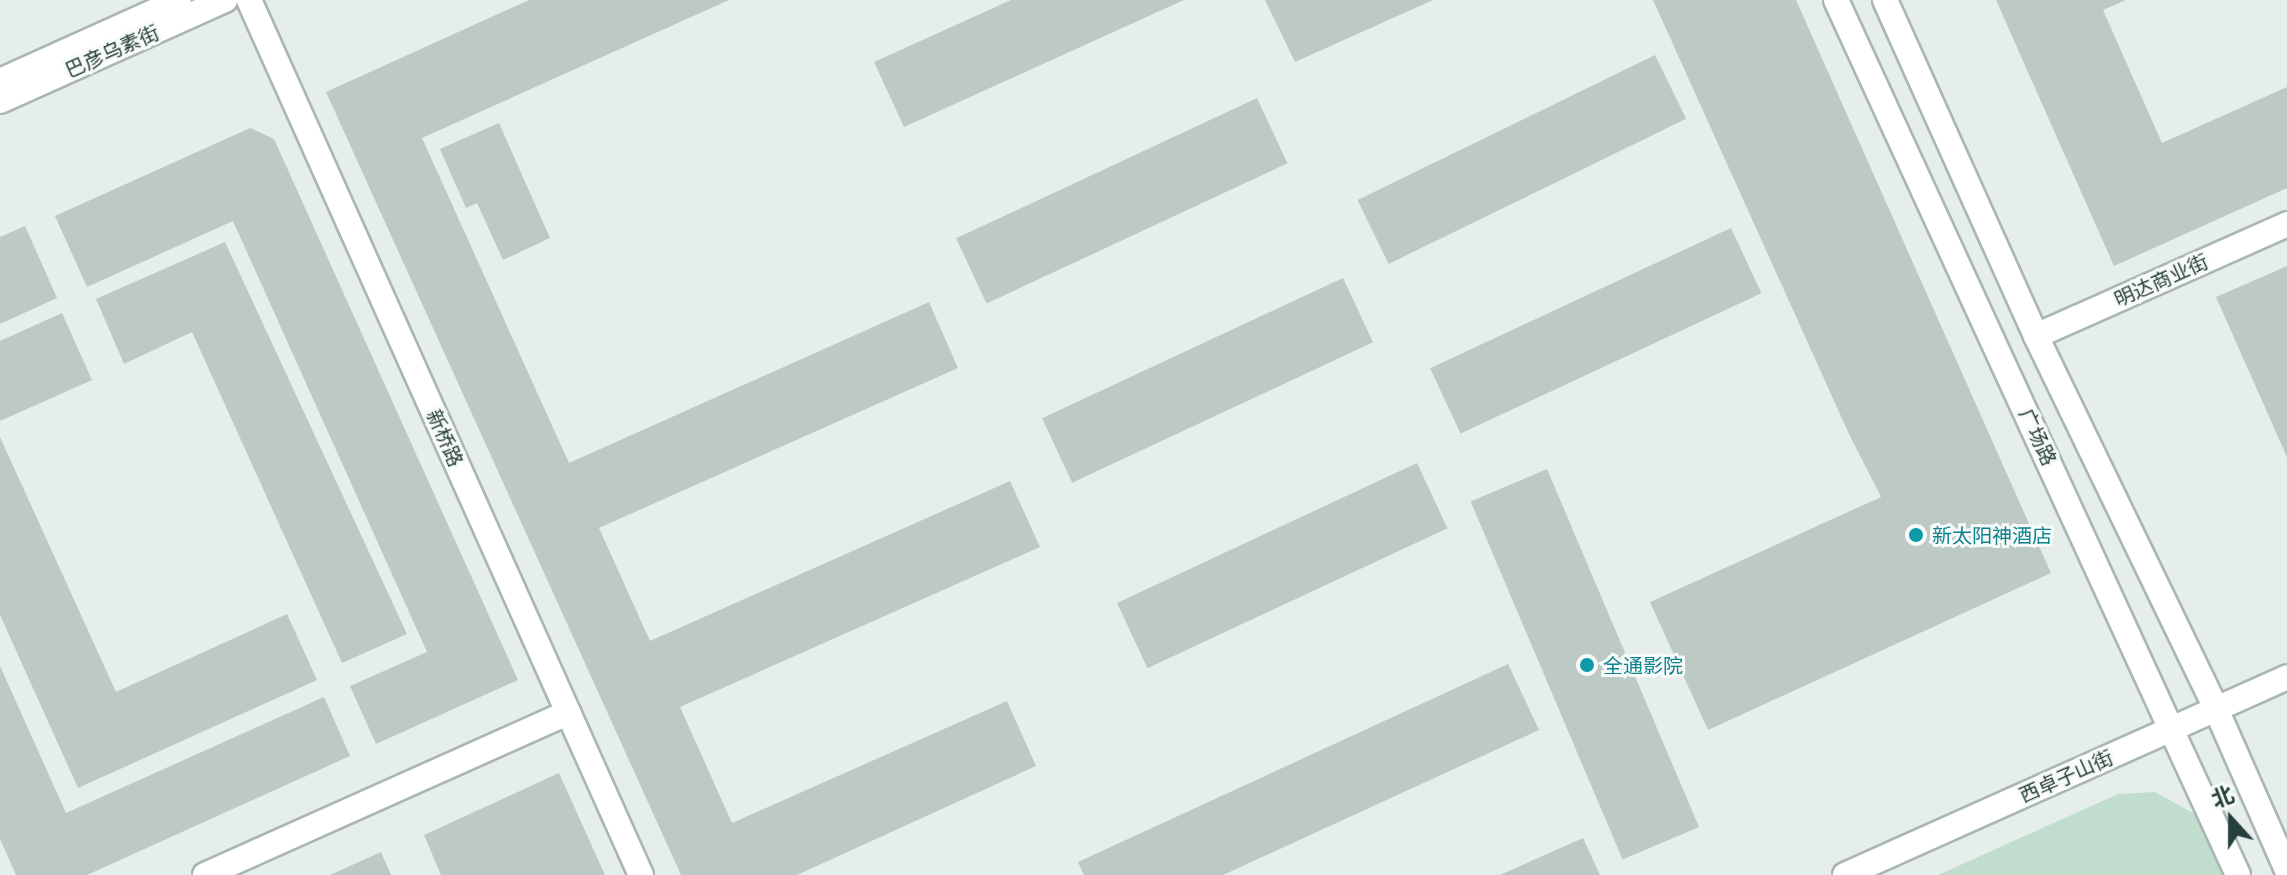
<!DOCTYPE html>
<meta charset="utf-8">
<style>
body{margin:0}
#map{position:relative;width:2287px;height:875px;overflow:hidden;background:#e6eeec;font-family:Commissioner,"Noto Sans SC",sans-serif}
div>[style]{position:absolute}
.green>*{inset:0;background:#c1ddcd}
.building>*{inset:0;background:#bcc9c5;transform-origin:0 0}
.roads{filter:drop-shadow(2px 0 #a9b6b4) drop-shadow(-2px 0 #a9b6b4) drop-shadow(0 2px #a9b6b4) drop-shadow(0 -2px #a9b6b4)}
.pedestrian>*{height:24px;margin:-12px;padding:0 12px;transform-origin:12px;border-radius:12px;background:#fff}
.tertiary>*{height:24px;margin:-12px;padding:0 12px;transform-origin:12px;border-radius:12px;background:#fff}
.dots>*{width:22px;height:22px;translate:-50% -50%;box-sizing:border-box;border:4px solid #f7faf9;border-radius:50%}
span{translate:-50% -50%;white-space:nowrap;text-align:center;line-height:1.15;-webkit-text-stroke:6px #f7faf9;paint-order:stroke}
.street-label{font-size:20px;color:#263f3c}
.culture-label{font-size:20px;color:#0d838f}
.left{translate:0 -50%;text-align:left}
.north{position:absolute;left:2191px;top:779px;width:80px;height:80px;-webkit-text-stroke:6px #f7faf9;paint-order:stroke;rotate:339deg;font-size:22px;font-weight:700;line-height:32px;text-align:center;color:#263f3c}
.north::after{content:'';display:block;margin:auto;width:28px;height:36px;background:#263f3c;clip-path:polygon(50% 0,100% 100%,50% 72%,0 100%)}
</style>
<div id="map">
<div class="green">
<div style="clip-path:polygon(2155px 792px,2204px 819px,2229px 875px,1938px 875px,2118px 794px)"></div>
</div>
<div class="building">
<div style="clip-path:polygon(529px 0,729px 0,422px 138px,569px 463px,929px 302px,958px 368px,599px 528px,650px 641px,1010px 481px,1040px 547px,680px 707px,732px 823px,1007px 701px,1036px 766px,797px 875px,681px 875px,326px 92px)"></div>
<div style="clip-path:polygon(1011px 0,1184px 0,904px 127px,874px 62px)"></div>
<div style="clip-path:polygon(1265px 0,1433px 0,1295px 62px)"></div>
<div style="clip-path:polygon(1653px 0,1796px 0,2051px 573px,1708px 730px,1650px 602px,1881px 497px,1849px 434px)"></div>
<div style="clip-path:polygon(1996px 0,2126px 0,2103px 10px,2162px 143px,2287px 87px,2287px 188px,2114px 266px)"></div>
<div style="left:1655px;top:55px;width:71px;height:331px;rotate:64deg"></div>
<div style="left:1257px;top:98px;width:72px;height:332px;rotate:65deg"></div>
<div style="clip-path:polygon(499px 123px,550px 238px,503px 260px,477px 203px,466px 208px,440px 149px)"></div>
<div style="clip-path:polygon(250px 128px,274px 139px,518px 680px,376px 744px,350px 686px,427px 652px,233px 221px,87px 287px,55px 216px)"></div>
<div style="clip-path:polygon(25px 226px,57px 298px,0 324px,0 237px)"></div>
<div style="left:1731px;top:228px;width:72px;height:332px;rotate:65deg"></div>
<div style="clip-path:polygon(225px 242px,407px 634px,342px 663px,192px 332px,124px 364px,96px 299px)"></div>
<div style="clip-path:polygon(2287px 266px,2287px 457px,2216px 297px)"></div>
<div style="left:1343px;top:278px;width:71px;height:332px;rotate:65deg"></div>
<div style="clip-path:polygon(62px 313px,92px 380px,0 421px,0 341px)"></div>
<div style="clip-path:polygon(0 437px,116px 692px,287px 614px,317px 680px,78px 788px,0 615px)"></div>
<div style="left:1417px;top:463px;width:72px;height:331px;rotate:65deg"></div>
<div style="left:1547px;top:469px;width:389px;height:83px;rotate:67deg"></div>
<div style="clip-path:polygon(1508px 664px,1539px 730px,1223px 875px,1084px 875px,1078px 862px)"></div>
<div style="clip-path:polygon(0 666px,66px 813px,324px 697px,350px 756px,87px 875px,16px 875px,0 839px)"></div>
<div style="clip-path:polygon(559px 773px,605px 875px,441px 875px,424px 835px)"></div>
<div style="clip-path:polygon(1583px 838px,1600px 875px,1500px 875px)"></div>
<div style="clip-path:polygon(381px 852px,391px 875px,330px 875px)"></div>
</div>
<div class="roads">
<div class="pedestrian">
<div style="left:249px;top:0;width:959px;rotate:65.87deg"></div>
<div style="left:2036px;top:336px;width:275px;rotate:-24deg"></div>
<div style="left:205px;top:875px;width:398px;rotate:-24.1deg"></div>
</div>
<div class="tertiary">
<div style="left:1836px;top:0;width:963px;rotate:65.32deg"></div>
<div style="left:1885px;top:0;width:368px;rotate:65.8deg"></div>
<div style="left:2036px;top:336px;width:414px;rotate:64.2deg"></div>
<div style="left:2216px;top:709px;width:176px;rotate:66.2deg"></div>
<div style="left:0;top:81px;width:196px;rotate:-24.3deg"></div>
<div style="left:0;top:101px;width:247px;rotate:-24.2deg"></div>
<div style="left:1845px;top:875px;width:484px;rotate:-24.1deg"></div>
</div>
</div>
<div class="dots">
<div style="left:1916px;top:535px;background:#0f9aa8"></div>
<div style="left:1587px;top:665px;background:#0f9aa8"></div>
</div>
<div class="street-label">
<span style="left:112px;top:51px;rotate:-24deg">巴彦乌素街</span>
<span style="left:2161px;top:280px;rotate:-24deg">明达商业街</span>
<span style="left:2038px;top:437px;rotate:65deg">广场路</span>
<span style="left:445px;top:438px;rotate:66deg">新桥路</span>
<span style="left:2066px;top:776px;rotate:-24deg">西卓子山街</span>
</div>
<div class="culture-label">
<span class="left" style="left:1932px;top:535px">新太阳神酒店</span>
<span class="left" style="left:1603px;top:665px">全通影院</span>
</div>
<div class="north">北</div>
</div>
